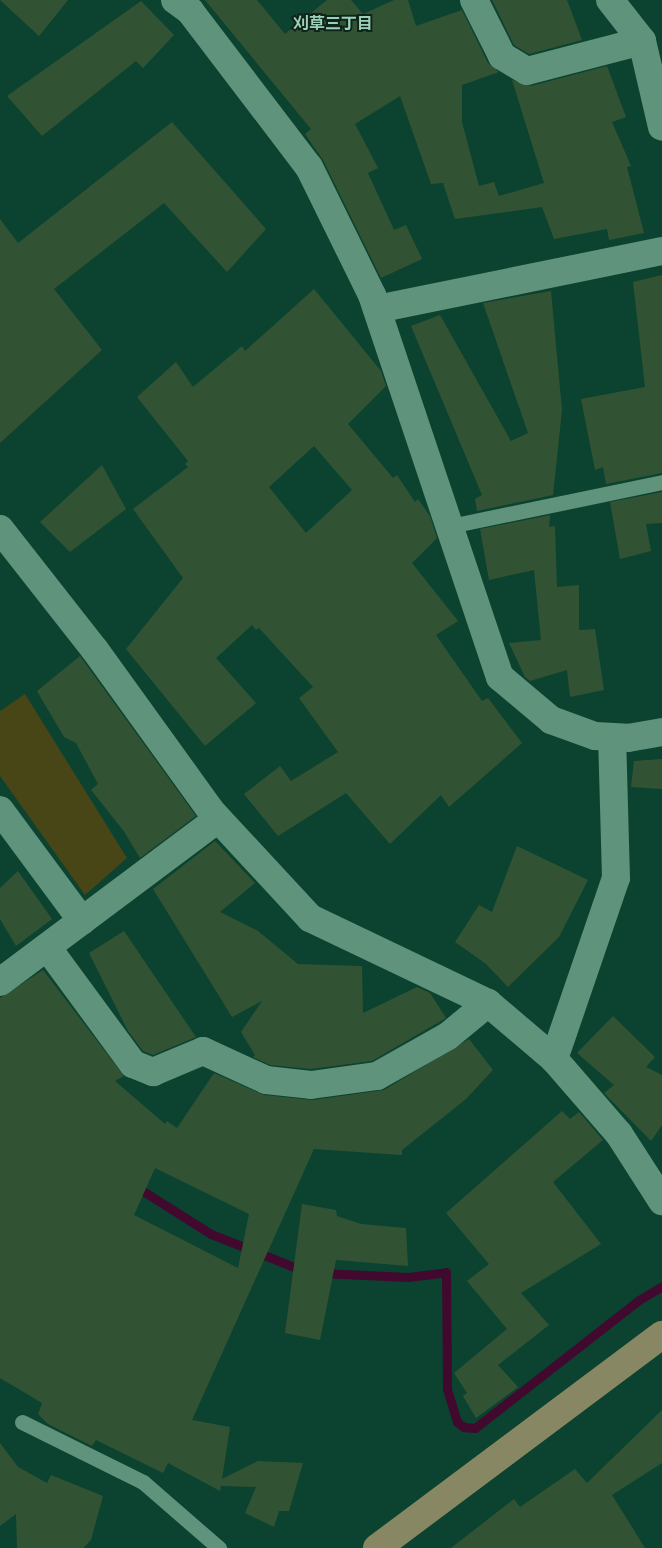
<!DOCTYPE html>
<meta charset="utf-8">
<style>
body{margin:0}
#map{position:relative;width:662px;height:1548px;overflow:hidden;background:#0b4330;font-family:Jost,"Noto Sans JP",sans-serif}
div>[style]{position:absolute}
.green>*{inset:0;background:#484517}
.stream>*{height:9px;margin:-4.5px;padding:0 4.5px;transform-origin:4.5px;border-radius:4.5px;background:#40092d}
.building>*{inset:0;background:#325333}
.lane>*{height:15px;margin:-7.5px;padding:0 7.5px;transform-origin:7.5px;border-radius:7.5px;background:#5f937c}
.street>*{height:28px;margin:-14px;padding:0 14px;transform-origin:14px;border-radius:14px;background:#5f937c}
.secondary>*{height:28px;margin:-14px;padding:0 14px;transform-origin:14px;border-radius:14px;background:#878764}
span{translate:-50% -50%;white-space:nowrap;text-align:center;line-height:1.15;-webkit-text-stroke:4px #0f251c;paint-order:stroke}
.neighbourhood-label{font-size:16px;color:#9bd1b8;font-weight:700}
</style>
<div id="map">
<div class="green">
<div style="clip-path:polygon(25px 694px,127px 858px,85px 895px,0 776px,0 711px)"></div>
</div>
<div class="stream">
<div style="left:135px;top:1186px;width:90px;rotate:32.3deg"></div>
<div style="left:211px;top:1234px;width:100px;rotate:21.7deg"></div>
<div style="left:321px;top:1273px;width:87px;rotate:2.6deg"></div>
<div style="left:408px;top:1277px;width:38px;rotate:-7deg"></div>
<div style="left:446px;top:1272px;width:117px;rotate:89.5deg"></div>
<div style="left:447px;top:1389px;width:34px;rotate:73deg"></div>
<div style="left:457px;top:1422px;width:9px;rotate:36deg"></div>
<div style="left:464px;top:1427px;width:11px;rotate:5deg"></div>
<div style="left:475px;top:1428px;width:208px;rotate:-38deg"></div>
<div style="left:639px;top:1300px;width:27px;rotate:-31deg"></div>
</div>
<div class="building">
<div style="clip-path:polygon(0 0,68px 0,39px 36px)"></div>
<div style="clip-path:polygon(205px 0,257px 0,285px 34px,327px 0,351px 0,363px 14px,394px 0,408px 0,416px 26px,462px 10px,488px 63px,499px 72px,462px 85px,462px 122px,479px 186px,494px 182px,499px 196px,544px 183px,512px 80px,531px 86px,607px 66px,626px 117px,612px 122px,631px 166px,627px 167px,644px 233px,609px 240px,607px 229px,554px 239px,542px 207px,455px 219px,443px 183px,431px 184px,400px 96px,355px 124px,378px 168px,368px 173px,394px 230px,406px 225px,422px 259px,381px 278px,323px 160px,305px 134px,311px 129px)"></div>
<div style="clip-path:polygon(492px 0,567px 0,582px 40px,529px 54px,514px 45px)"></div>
<div style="clip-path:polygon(141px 1px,174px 35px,143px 68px,136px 61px,42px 136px,7px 96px)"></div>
<div style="clip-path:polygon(172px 122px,266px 229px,227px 272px,164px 203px,54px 289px,102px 350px,0 443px,0 219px,18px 243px)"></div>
<div style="clip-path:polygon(662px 275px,662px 473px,606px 484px,603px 467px,595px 470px,581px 399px,645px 387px,633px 282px)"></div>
<div style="clip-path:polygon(evenodd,314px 289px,381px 371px,386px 386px,348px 424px,393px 478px,397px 475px,415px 502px,418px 499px,430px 516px,437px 538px,412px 563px,458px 621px,436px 635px,482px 701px,488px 698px,522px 743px,449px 807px,441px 795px,390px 844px,346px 793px,278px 836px,244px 794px,280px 766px,291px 781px,338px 752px,299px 698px,313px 687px,259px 628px,256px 630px,252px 625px,216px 658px,256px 703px,205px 746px,126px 649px,183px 578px,133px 509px,188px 467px,185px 464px,188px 461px,137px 397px,176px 362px,193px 387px,242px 346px,245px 351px,314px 289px,314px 446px,352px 490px,306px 533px,269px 487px,314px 446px)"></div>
<div style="clip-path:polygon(551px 291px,562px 410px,553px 495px,477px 511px,475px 499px,482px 495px,411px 326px,440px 315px,511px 441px,528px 433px,483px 303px)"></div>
<div style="clip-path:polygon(102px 465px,126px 509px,70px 552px,40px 522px)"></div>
<div style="clip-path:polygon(662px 492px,662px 523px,646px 524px,651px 551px,620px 559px,610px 502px)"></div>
<div style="clip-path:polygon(550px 515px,549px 527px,555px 526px,557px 587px,579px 585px,579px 630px,595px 629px,604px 690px,570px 697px,567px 670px,530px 681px,525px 677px,509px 643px,541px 640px,534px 570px,489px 580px,480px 529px)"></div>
<div style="clip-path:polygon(80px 656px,196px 816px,140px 858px,123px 830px,91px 790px,98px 784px,76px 743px,64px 737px,37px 691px)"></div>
<div style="clip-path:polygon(662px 759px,662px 789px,631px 787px,634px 761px)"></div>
<div style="clip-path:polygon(215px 841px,255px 883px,220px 912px,258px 931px,298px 964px,362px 966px,363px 1013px,417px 987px,430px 993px,446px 1018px,372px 1061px,311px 1069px,270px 1065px,253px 1057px,255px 1055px,241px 1032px,262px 1001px,232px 1017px,153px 889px)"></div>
<div style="clip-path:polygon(517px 846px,588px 880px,559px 937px,508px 987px,486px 964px,455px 942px,479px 905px,492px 912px)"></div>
<div style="clip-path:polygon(18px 871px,52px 919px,16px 946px,0 919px,0 888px)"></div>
<div style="clip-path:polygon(124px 931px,196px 1037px,153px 1055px,143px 1051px,128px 1031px,89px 953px)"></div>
<div style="clip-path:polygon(evenodd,43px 970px,124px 1076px,115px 1081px,165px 1124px,167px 1121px,177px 1128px,214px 1073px,264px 1095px,313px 1100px,384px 1090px,469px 1039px,493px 1070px,466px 1099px,402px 1150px,402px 1155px,314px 1149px,192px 1420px,230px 1427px,222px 1479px,258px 1461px,303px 1463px,289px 1511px,279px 1511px,274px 1527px,245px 1513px,256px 1487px,221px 1486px,220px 1491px,168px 1463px,163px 1473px,96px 1440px,92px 1446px,48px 1424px,38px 1414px,42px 1403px,0 1378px,0 998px,43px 970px,155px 1168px,249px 1214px,238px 1268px,134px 1215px,155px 1168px)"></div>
<div style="clip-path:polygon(613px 1016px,655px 1057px,646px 1067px,662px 1075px,662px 1125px,651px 1141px,604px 1093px,614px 1085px,577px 1053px)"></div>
<div style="clip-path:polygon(562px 1111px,570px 1119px,579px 1112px,603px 1140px,553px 1182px,601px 1244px,521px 1293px,549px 1325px,498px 1365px,518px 1387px,476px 1418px,463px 1396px,467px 1393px,454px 1373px,507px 1329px,467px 1281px,489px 1264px,446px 1213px)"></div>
<div style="clip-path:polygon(302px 1204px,336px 1210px,337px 1216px,361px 1224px,406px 1228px,408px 1266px,336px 1260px,320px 1340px,285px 1333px)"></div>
<div style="clip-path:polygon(662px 1410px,662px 1463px,612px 1495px,645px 1548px,451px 1548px,514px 1499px,520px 1507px,575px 1469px,587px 1483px)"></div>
<div style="clip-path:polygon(0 1443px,18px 1467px,47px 1483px,51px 1475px,103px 1496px,91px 1540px,83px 1548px,17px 1548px,16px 1514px,0 1526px)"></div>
</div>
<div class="lane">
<div style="left:450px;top:526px;width:217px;rotate:-11.7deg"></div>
<div style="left:22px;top:1422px;width:135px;rotate:26.4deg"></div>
<div style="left:143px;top:1482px;width:101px;rotate:41deg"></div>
</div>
<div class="street">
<div style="left:175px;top:0;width:19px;rotate:36deg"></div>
<div style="left:190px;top:11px;width:196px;rotate:52.7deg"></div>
<div style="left:309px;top:167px;width:143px;rotate:63.8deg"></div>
<div style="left:372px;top:295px;width:403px;rotate:71.5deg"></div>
<div style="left:500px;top:677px;width:67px;rotate:40.1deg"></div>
<div style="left:551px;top:720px;width:47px;rotate:20deg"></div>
<div style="left:595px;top:736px;width:33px;rotate:3deg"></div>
<div style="left:628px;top:738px;width:35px;rotate:-10deg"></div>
<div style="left:474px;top:0;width:63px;rotate:63.4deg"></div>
<div style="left:502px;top:56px;width:29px;rotate:31deg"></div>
<div style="left:527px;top:71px;width:119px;rotate:-14.6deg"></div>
<div style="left:610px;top:0;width:52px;rotate:52deg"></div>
<div style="left:642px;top:41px;width:88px;rotate:76.9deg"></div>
<div style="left:377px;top:309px;width:291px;rotate:-11.5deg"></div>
<div style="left:0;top:529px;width:154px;rotate:51.9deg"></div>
<div style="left:95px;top:650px;width:198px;rotate:54.2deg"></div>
<div style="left:211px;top:811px;width:146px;rotate:47.2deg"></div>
<div style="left:310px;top:918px;width:197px;rotate:25.5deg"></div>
<div style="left:488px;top:1003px;width:87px;rotate:40.3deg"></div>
<div style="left:554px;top:1059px;width:99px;rotate:49.1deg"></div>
<div style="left:619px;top:1134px;width:80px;rotate:57.3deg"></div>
<div style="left:0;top:810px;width:138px;rotate:53.5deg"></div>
<div style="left:47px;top:947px;width:145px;rotate:53.7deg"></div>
<div style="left:133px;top:1064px;width:22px;rotate:22deg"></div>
<div style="left:153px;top:1072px;width:54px;rotate:-22.8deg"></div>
<div style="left:203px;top:1051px;width:69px;rotate:24.7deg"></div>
<div style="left:266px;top:1080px;width:45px;rotate:6.3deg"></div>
<div style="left:311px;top:1085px;width:67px;rotate:-7.8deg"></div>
<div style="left:377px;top:1076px;width:81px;rotate:-29.4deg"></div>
<div style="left:448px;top:1036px;width:52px;rotate:-39.5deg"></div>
<div style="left:0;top:982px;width:272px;rotate:-36.8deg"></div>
<div style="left:554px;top:1059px;width:191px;rotate:-71.1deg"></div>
<div style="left:616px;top:878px;width:141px;rotate:-91.6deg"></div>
</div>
<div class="secondary">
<div style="left:377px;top:1548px;width:356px;rotate:-36.8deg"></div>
</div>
<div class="neighbourhood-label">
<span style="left:333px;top:24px">刈草三丁目</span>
</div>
</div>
